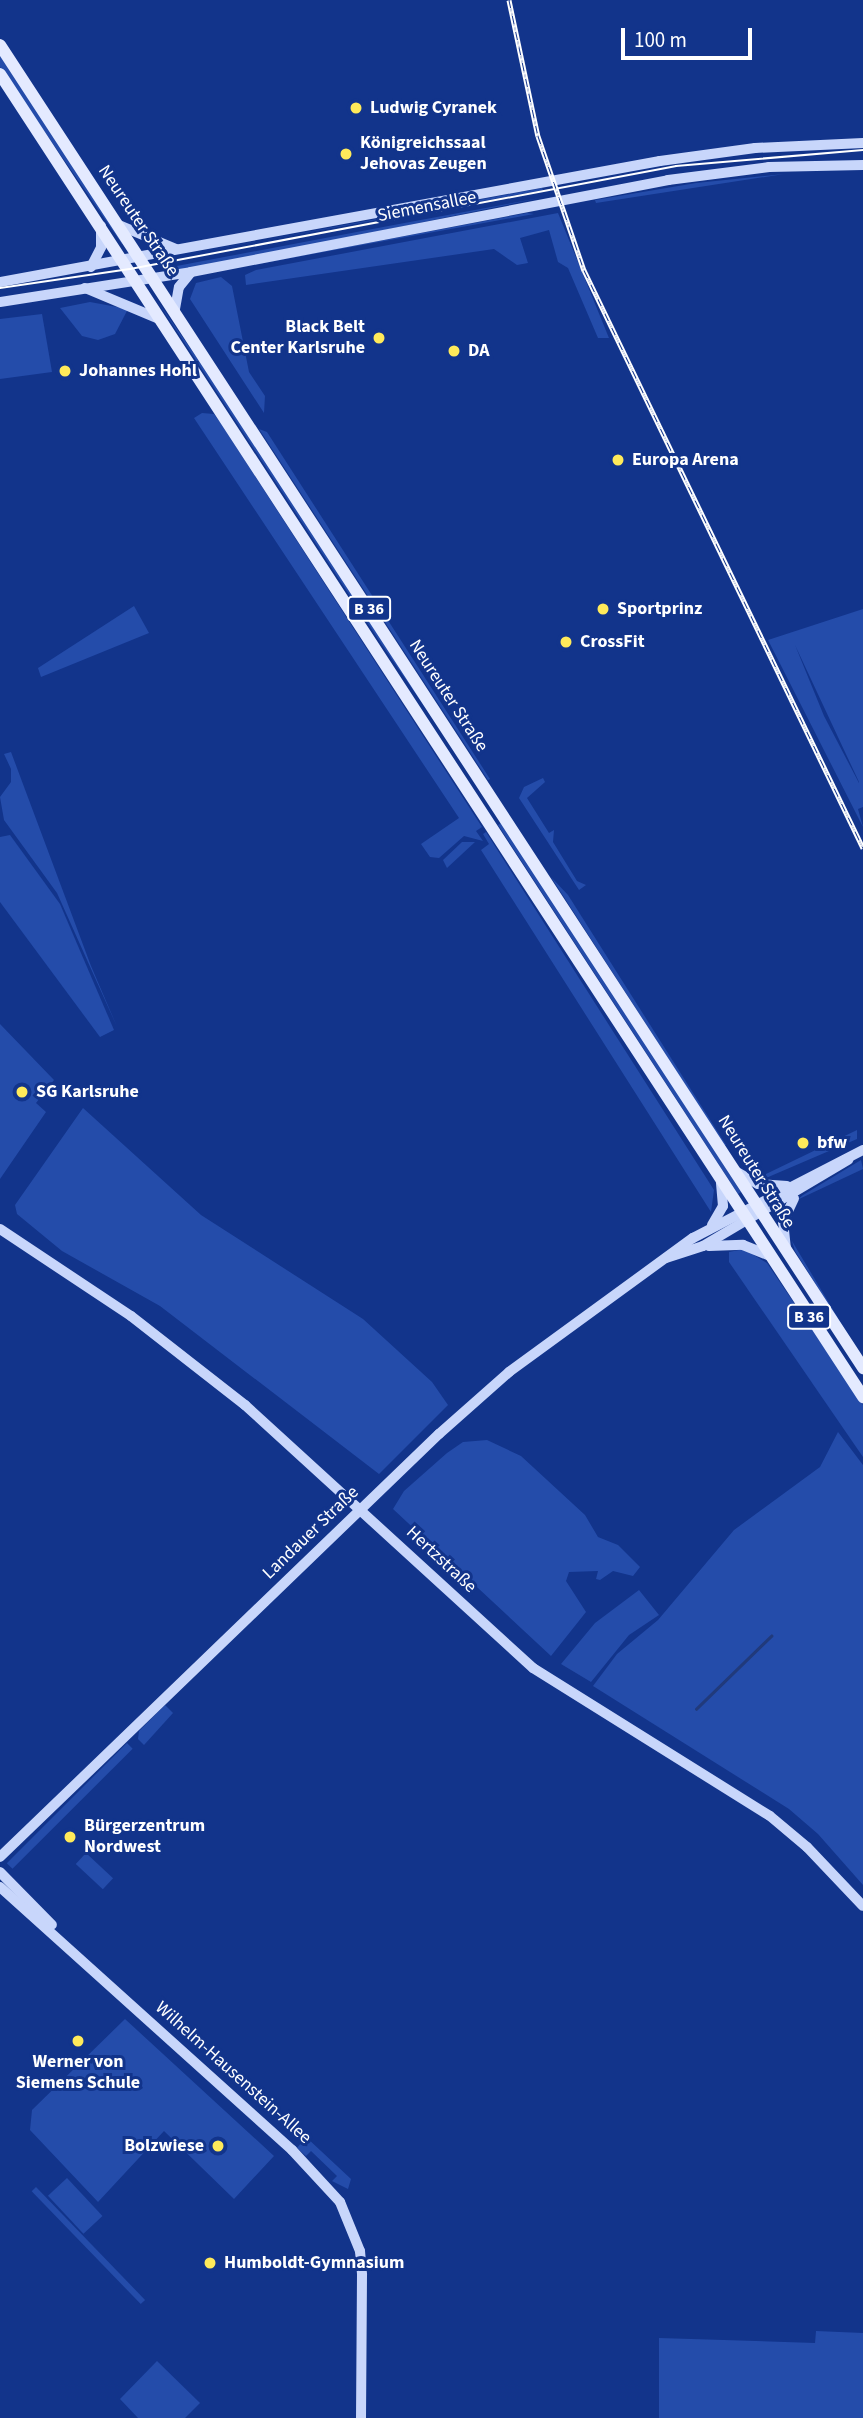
<!DOCTYPE html>
<meta charset="utf-8">
<style>
body{margin:0}
#map{position:relative;width:863px;height:2418px;overflow:hidden;background:#12348b;font-family:"Source Sans 3",sans-serif}
div>[style]{position:absolute}
.green>*{inset:0;background:#244caa;transform-origin:0 0}
.stream>*{height:2.5px;margin:-1.25px;padding:0 1.25px;transform-origin:1.25px;border-radius:1.25px;background:#213a7b}
.secondary>*{height:10px;margin:-5px;padding:0 5px;transform-origin:5px;border-radius:5px;background:#c8d6fb}
.primary>*{height:12px;margin:-6px;padding:0 6px;transform-origin:6px;border-radius:6px;background:#e4eaff}
.tram>*{height:2px;margin:-1px;padding:0 1px;transform-origin:1px;border-radius:1px;background:#fff}
.rail>*{height:5px;margin-top:-2.5px;transform-origin:0;background:repeating-linear-gradient(90deg,#12348b 0 8px,#fff 0 16px);box-sizing:border-box;border-block:2px solid #fff}
.dots>*{width:19px;height:19px;translate:-50% -50%;box-sizing:border-box;border:4px solid #12348b;border-radius:50%}
span{translate:-50% -50%;white-space:nowrap;text-align:center;line-height:1.15;-webkit-text-stroke:6px #12348b;paint-order:stroke}
.shield-label span{padding:2px 5px;background:#12348b;border:2px solid;border-radius:5px;-webkit-text-stroke-width:0}
.shield-label{font-size:16px;color:#fff;font-weight:700}
.poi-label{font-size:18px;color:#fff;font-weight:700}
.left{translate:0 -50%;text-align:left}
.right{translate:-100% -50%;text-align:right}
.street-label{font-size:18px;color:#fff}
.scale{position:absolute;left:621px;top:28px;width:131px;height:32px;box-sizing:border-box;border:4px solid #fff;border-top:0;padding-left:9px;font-size:21px;line-height:24px;white-space:nowrap;color:#fff;-webkit-text-stroke:5px #12348b;paint-order:stroke}
</style>
<div id="map">
<div class="green">
<div style="clip-path:polygon(0 55px,124px 243px,122px 244px,0 67px)"></div>
<div style="clip-path:polygon(784px 174px,596px 203px,595px 200px,696px 183px)"></div>
<div style="clip-path:polygon(542px 188px,543px 190px,160px 259px,281px 237px)"></div>
<div style="clip-path:polygon(545px 197px,170px 274px,166px 268px,399px 224px)"></div>
<div style="clip-path:polygon(527px 213px,534px 214px,252px 265px)"></div>
<div style="clip-path:polygon(558px 213px,609px 338px,598px 338px,568px 268px,558px 262px,549px 230px,520px 238px,528px 263px,517px 265px,494px 249px,246px 285px,245px 275px,256px 270px)"></div>
<div style="clip-path:polygon(221px 277px,232px 286px,249px 372px,265px 396px,264px 413px,190px 299px,196px 283px)"></div>
<div style="clip-path:polygon(154px 296px,240px 420px,440px 729px,382px 645px)"></div>
<div style="clip-path:polygon(90px 302px,128px 309px,115px 334px,98px 340px,82px 336px,60px 308px)"></div>
<div style="clip-path:polygon(42px 314px,52px 372px,0 379px,0 319px)"></div>
<div style="clip-path:polygon(202px 413px,214px 414px,220px 422px,482px 827px,476px 831px,483px 841px,464px 836px,439px 858px,430px 857px,421px 844px,459px 818px,194px 418px)"></div>
<div style="clip-path:polygon(259px 429px,267px 432px,490px 779px,488px 780px)"></div>
<div style="clip-path:polygon(134px 606px,149px 633px,41px 677px,38px 668px)"></div>
<div style="clip-path:polygon(evenodd,863px 609px,863px 807px,858px 809px,863px 827px,768px 640px,863px 609px,795px 645px,859px 782px,859px 783px,824px 716px,795px 645px)"></div>
<div style="clip-path:polygon(11px 752px,91px 966px,118px 1029px,57px 893px,4px 820px,0 797px,11px 782px,11px 769px,4px 754px)"></div>
<div style="clip-path:polygon(543px 778px,545px 782px,527px 798px,549px 833px,554px 830px,553px 842px,577px 881px,586px 885px,579px 890px,519px 798px,524px 787px)"></div>
<div style="clip-path:polygon(503px 822px,741px 1192px,738px 1194px,498px 825px)"></div>
<div style="clip-path:polygon(486px 832px,714px 1190px,711px 1212px,481px 850px,489px 844px,483px 834px)"></div>
<div style="clip-path:polygon(10px 835px,60px 904px,114px 1030px,100px 1037px,0 902px,0 837px)"></div>
<div style="clip-path:polygon(462px 842px,475px 842px,447px 868px,443px 860px)"></div>
<div style="clip-path:polygon(551px 877px,568px 895px,726px 1145px,724px 1145px)"></div>
<div style="clip-path:polygon(0 1024px,54px 1080px,36px 1103px,46px 1112px,0 1179px)"></div>
<div style="clip-path:polygon(83px 1108px,201px 1215px,363px 1319px,432px 1382px,448px 1405px,379px 1474px,160px 1306px,62px 1251px,17px 1214px,15px 1205px)"></div>
<div style="clip-path:polygon(857px 1130px,857px 1139px,766px 1178px,766px 1174px)"></div>
<div style="clip-path:polygon(861px 1160px,863px 1169px,797px 1200px,803px 1195px)"></div>
<div style="clip-path:polygon(787px 1225px,792px 1241px,863px 1360px,795px 1251px)"></div>
<div style="clip-path:polygon(744px 1249px,767px 1263px,863px 1405px,863px 1457px,729px 1262px,729px 1252px)"></div>
<div style="clip-path:polygon(838px 1432px,863px 1465px,863px 1885px,818px 1834px,789px 1809px,593px 1686px,617px 1654px,658px 1620px,734px 1530px,820px 1467px)"></div>
<div style="clip-path:polygon(487px 1440px,521px 1456px,585px 1515px,598px 1537px,618px 1545px,640px 1567px,633px 1576px,613px 1571px,600px 1580px,596px 1579px,598px 1571px,569px 1572px,566px 1581px,586px 1612px,551px 1656px,393px 1509px,404px 1491px,447px 1453px,463px 1442px)"></div>
<div style="clip-path:polygon(639px 1590px,659px 1615px,629px 1635px,591px 1682px,561px 1664px,595px 1623px)"></div>
<div style="clip-path:polygon(165px 1705px,173px 1713px,144px 1745px,138px 1739px,139px 1731px)"></div>
<div style="left:127px;top:1743px;width:8px;height:170px;rotate:45deg"></div>
<div style="left:86px;top:1853px;width:37px;height:15px;rotate:43deg"></div>
<div style="clip-path:polygon(125px 2019px,274px 2156px,234px 2199px,164px 2131px,98px 2202px,30px 2130px,32px 2110px)"></div>
<div style="clip-path:polygon(306px 2137px,351px 2179px,348px 2189px,332px 2181px,337px 2176px,311px 2151px,306px 2156px,297px 2148px)"></div>
<div style="left:67px;top:2178px;width:52px;height:26px;rotate:47deg"></div>
<div style="left:36px;top:2187px;width:157px;height:6px;rotate:46deg"></div>
<div style="clip-path:polygon(816px 2331px,863px 2333px,863px 2418px,659px 2418px,659px 2338px,815px 2343px)"></div>
<div style="clip-path:polygon(157px 2361px,200px 2403px,185px 2418px,138px 2418px,120px 2399px)"></div>
</div>
<div class="stream">
<div style="left:696px;top:1709px;width:105px;rotate:-44.2deg"></div>
</div>
<div class="secondary">
<div style="left:119px;top:225px;width:62px;rotate:22.8deg"></div>
<div style="left:91px;top:267px;width:22px;rotate:-63deg"></div>
<div style="left:101px;top:247px;width:21px;rotate:-90deg"></div>
<div style="left:0;top:282px;width:671px;rotate:-10.39deg"></div>
<div style="left:660px;top:161px;width:96px;rotate:-7.8deg"></div>
<div style="left:755px;top:148px;width:108px;rotate:-2.7deg"></div>
<div style="left:85px;top:288px;width:80px;rotate:22.7deg"></div>
<div style="left:0;top:302px;width:193px;rotate:-8.9deg"></div>
<div style="left:191px;top:272px;width:486px;rotate:-10.9deg"></div>
<div style="left:668px;top:180px;width:102px;rotate:-7.3deg"></div>
<div style="left:769px;top:167px;width:94px;rotate:-1.2deg"></div>
<div style="left:175px;top:309px;width:22px;rotate:-80deg"></div>
<div style="left:179px;top:287px;width:19px;rotate:-51deg"></div>
<div style="left:737px;top:1172px;width:24px;rotate:30deg"></div>
<div style="left:758px;top:1184px;width:29px;rotate:4deg"></div>
<div style="left:712px;top:1225px;width:22px;rotate:-60deg"></div>
<div style="left:723px;top:1206px;width:24px;rotate:-95deg"></div>
<div style="left:0;top:1229px;width:157px;rotate:33.6deg"></div>
<div style="left:131px;top:1316px;width:145px;rotate:38deg"></div>
<div style="left:245px;top:1405px;width:390px;rotate:42.4deg"></div>
<div style="left:533px;top:1668px;width:279px;rotate:32deg"></div>
<div style="left:770px;top:1816px;width:48px;rotate:40deg"></div>
<div style="left:807px;top:1847px;width:81px;rotate:46.5deg"></div>
<div style="left:709px;top:1246px;width:34px;rotate:-2deg"></div>
<div style="left:743px;top:1245px;width:27px;rotate:22deg"></div>
<div style="left:786px;top:1249px;width:27px;rotate:-96deg"></div>
<div style="left:783px;top:1222px;width:26px;rotate:-65deg"></div>
<div style="left:666px;top:1258px;width:39px;rotate:-18deg"></div>
<div style="left:703px;top:1246px;width:169px;rotate:-30.7deg"></div>
<div style="left:0;top:1857px;width:610px;rotate:-43.94deg"></div>
<div style="left:439px;top:1434px;width:94px;rotate:-41.5deg"></div>
<div style="left:509px;top:1372px;width:228px;rotate:-36.1deg"></div>
<div style="left:693px;top:1238px;width:191px;rotate:-27.4deg"></div>
<div style="left:0;top:1872px;width:74px;rotate:45.5deg"></div>
<div style="left:0;top:1887px;width:393px;rotate:42deg"></div>
<div style="left:292px;top:2150px;width:71px;rotate:47.3deg"></div>
<div style="left:340px;top:2202px;width:53px;rotate:67.8deg"></div>
<div style="left:360px;top:2251px;width:24px;rotate:85deg"></div>
<div style="left:362px;top:2275px;width:143px;rotate:90.4deg"></div>
</div>
<div class="primary">
<div style="left:0;top:45px;width:1580px;rotate:56.88deg"></div>
<div style="left:0;top:74px;width:1580px;rotate:56.88deg"></div>
</div>
<div class="tram">
<div style="left:0;top:288px;width:131px;rotate:-8.3deg"></div>
<div style="left:130px;top:269px;width:556px;rotate:-10.68deg"></div>
<div style="left:676px;top:166px;width:188px;rotate:-4.9deg"></div>
</div>
<div class="rail">
<div style="left:509px;top:0;width:139px;rotate:78deg"></div>
<div style="left:538px;top:136px;width:142px;rotate:71.1deg"></div>
<div style="left:584px;top:270px;width:642px;rotate:64.23deg"></div>
</div>
<div class="dots">
<div style="left:356px;top:108px;background:#ffea5a"></div>
<div style="left:346px;top:154px;background:#ffea5a"></div>
<div style="left:379px;top:338px;background:#ffea5a"></div>
<div style="left:454px;top:351px;background:#ffea5a"></div>
<div style="left:65px;top:371px;background:#ffea5a"></div>
<div style="left:618px;top:460px;background:#ffea5a"></div>
<div style="left:603px;top:609px;background:#ffea5a"></div>
<div style="left:566px;top:642px;background:#ffea5a"></div>
<div style="left:22px;top:1092px;background:#ffea5a"></div>
<div style="left:803px;top:1143px;background:#ffea5a"></div>
<div style="left:70px;top:1837px;background:#ffea5a"></div>
<div style="left:78px;top:2041px;background:#ffea5a"></div>
<div style="left:218px;top:2146px;background:#ffea5a"></div>
<div style="left:210px;top:2263px;background:#ffea5a"></div>
</div>
<div class="shield-label">
<span style="left:369px;top:609px">B 36</span>
<span style="left:809px;top:1317px">B 36</span>
</div>
<div class="poi-label">
<span class="left" style="left:370px;top:108px">Ludwig Cyranek</span>
<span class="left" style="left:360px;top:154px">Königreichssaal<br>Jehovas Zeugen</span>
<span class="right" style="left:365px;top:338px">Black Belt<br>Center Karlsruhe</span>
<span class="left" style="left:468px;top:351px">DA</span>
<span class="left" style="left:79px;top:371px">Johannes Hohl</span>
<span class="left" style="left:632px;top:460px">Europa Arena</span>
<span class="left" style="left:617px;top:609px">Sportprinz</span>
<span class="left" style="left:580px;top:642px">CrossFit</span>
<span class="left" style="left:36px;top:1092px">SG Karlsruhe</span>
<span class="left" style="left:817px;top:1143px">bfw</span>
<span class="left" style="left:84px;top:1837px">Bürgerzentrum<br>Nordwest</span>
<span style="left:78px;top:2073px">Werner von<br>Siemens Schule</span>
<span class="right" style="left:204px;top:2146px">Bolzwiese</span>
<span class="left" style="left:224px;top:2263px">Humboldt-Gymnasium</span>
</div>
<div class="street-label">
<span style="left:427px;top:207px;rotate:-11deg">Siemensallee</span>
<span style="left:138px;top:221px;rotate:56deg">Neureuter Straße</span>
<span style="left:448px;top:696px;rotate:57deg">Neureuter Straße</span>
<span style="left:756px;top:1172px;rotate:58deg">Neureuter Straße</span>
<span style="left:311px;top:1533px;rotate:-44deg">Landauer Straße</span>
<span style="left:441px;top:1560px;rotate:43deg">Hertzstraße</span>
<span style="left:233px;top:2073px;rotate:42deg">Wilhelm-Hausenstein-Allee</span>
</div>
<div class="scale">100 m</div>
</div>
